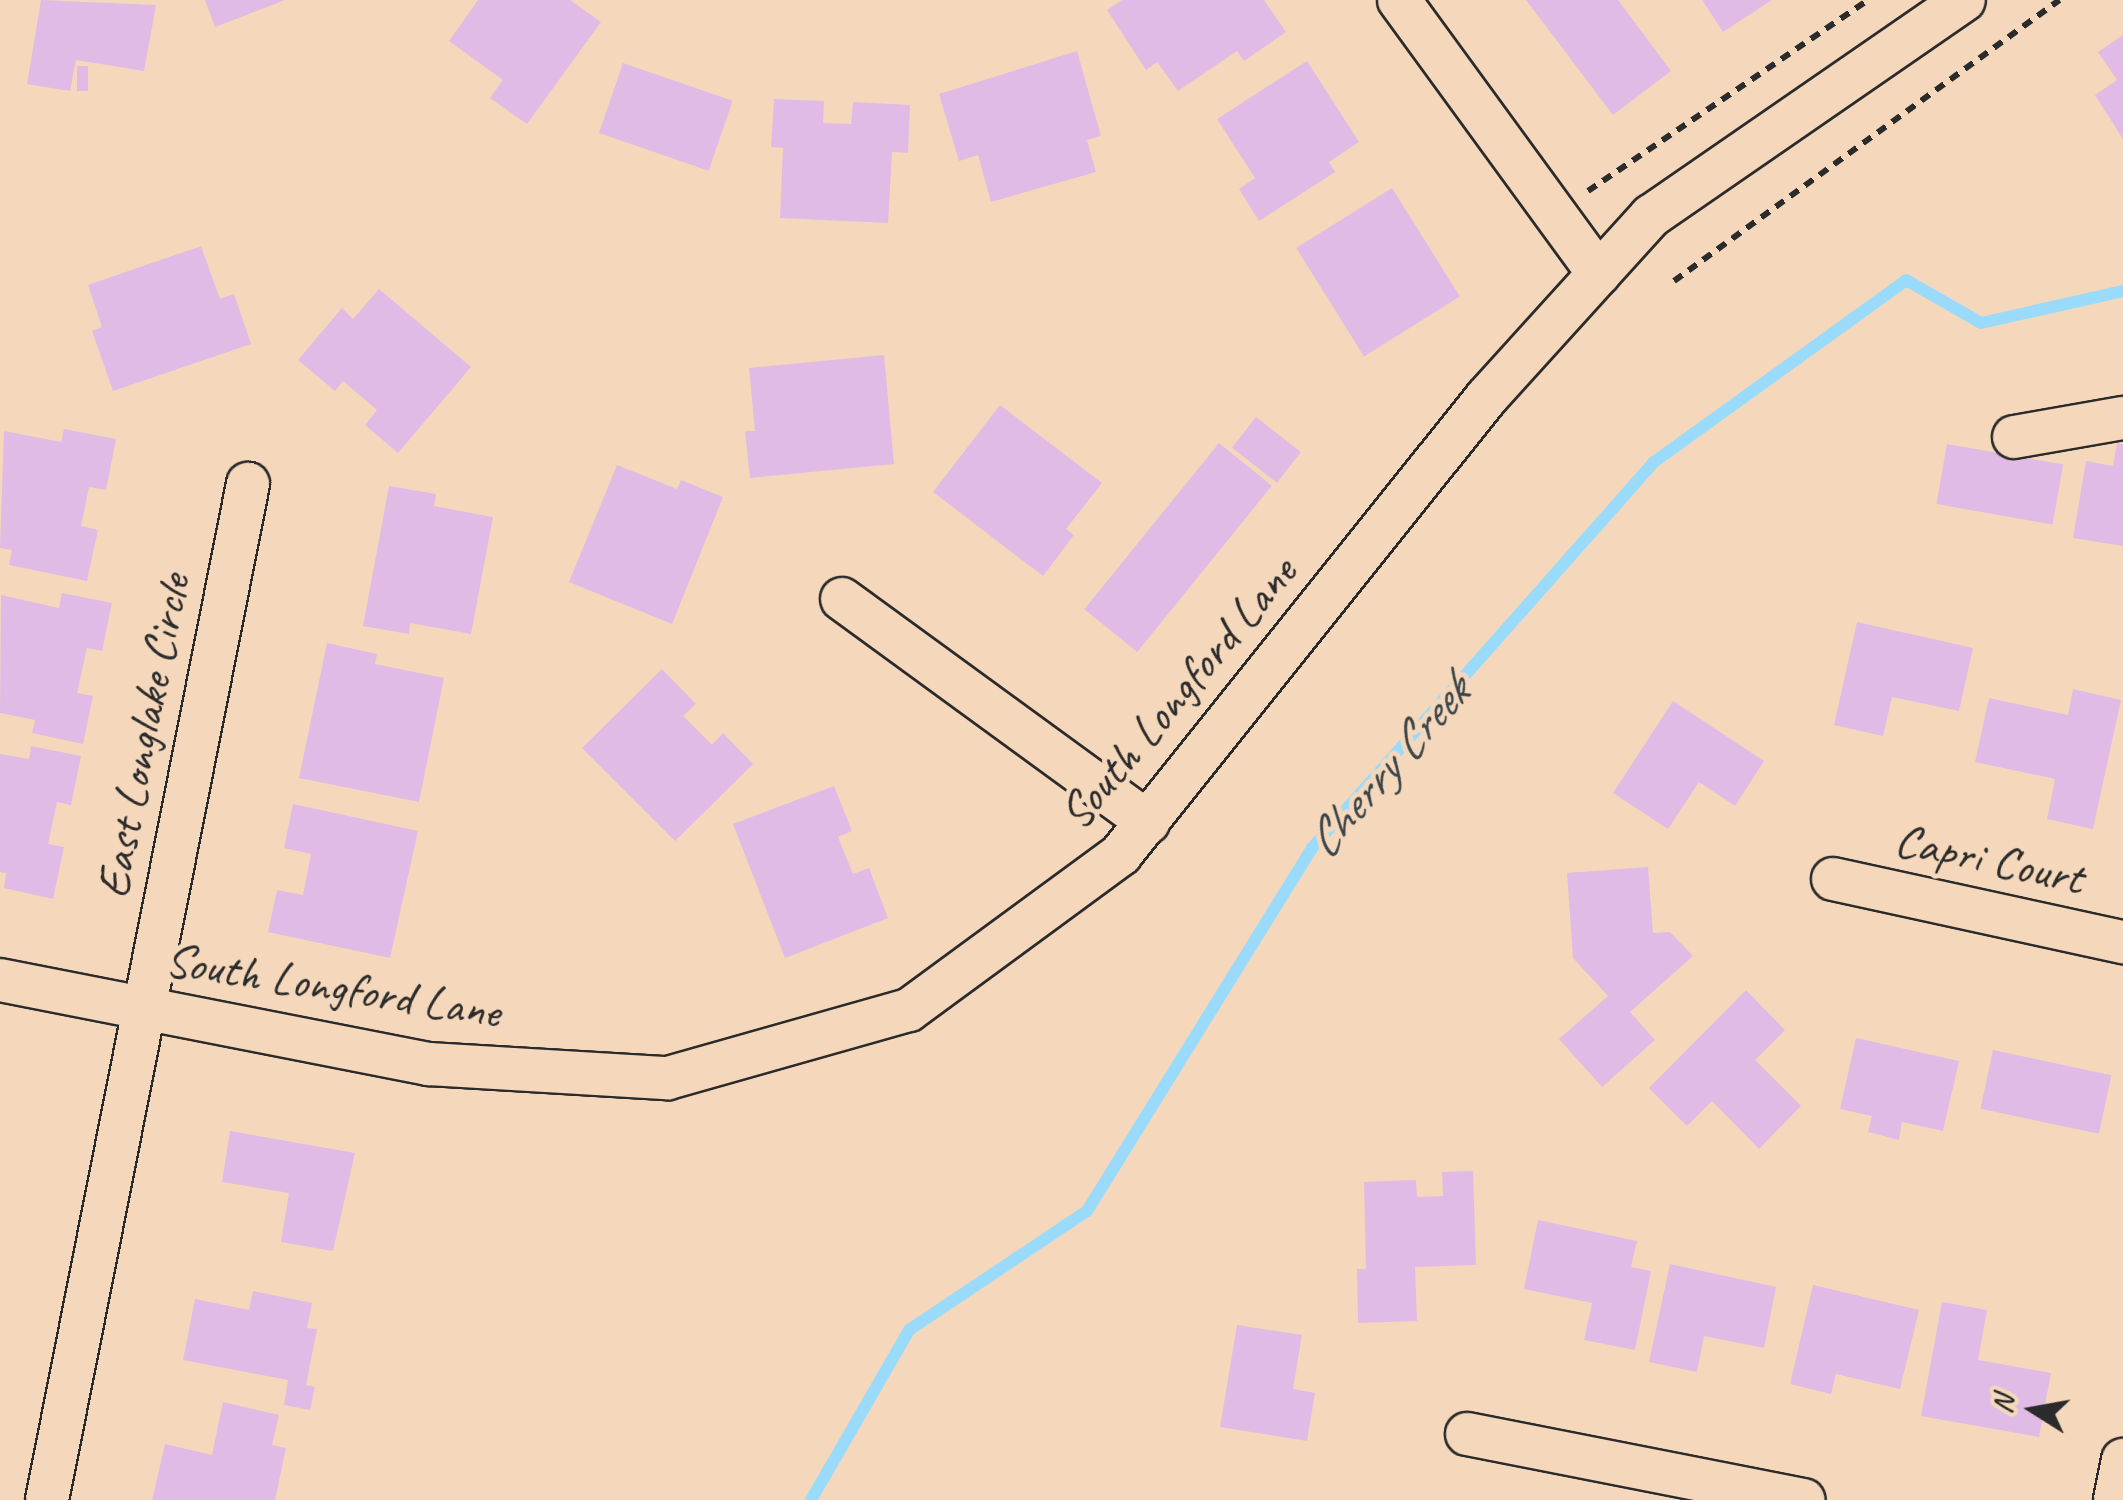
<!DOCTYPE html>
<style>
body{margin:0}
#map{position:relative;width:2123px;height:1500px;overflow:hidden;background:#f5d8bb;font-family:Caveat,sans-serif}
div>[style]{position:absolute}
.stream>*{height:12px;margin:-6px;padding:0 6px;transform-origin:6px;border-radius:6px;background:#9adbfc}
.building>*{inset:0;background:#e0bbe5;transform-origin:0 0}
.path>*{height:6px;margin-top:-3px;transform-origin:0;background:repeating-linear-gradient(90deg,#2b2b2b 0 10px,transparent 0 18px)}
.roads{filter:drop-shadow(2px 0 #2b2b2b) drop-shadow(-2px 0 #2b2b2b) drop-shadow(0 2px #2b2b2b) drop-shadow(0 -2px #2b2b2b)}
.minor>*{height:42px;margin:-21px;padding:0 21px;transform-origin:21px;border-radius:21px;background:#f5d8bb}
span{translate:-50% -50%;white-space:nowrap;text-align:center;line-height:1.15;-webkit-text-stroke:10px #f5d8bb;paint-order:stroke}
.street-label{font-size:48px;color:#2b2b2b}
.water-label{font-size:50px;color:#3c454a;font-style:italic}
.north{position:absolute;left:1983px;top:1360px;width:100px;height:100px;-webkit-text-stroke:8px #f5d8bb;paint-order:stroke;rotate:281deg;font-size:28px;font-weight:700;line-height:40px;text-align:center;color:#2b2b2b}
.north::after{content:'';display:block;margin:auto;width:35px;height:45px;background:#2b2b2b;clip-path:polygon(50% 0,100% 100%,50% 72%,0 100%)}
</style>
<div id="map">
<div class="stream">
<div style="left:811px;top:1500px;width:196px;rotate:-60deg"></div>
<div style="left:909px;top:1330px;width:214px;rotate:-33.8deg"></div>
<div style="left:1087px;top:1211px;width:427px;rotate:-58.2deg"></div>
<div style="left:1312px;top:848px;width:516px;rotate:-48.46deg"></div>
<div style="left:1654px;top:462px;width:311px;rotate:-35.8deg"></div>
<div style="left:1906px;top:280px;width:86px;rotate:29.8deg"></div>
<div style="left:1981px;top:323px;width:146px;rotate:-12.7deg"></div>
</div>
<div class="building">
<div style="clip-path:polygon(41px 0,156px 5px,144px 71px,76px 60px,70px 91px,27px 84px)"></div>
<div style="clip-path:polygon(205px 0,285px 0,215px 27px)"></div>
<div style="clip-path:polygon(478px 0,570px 0,601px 22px,527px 124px,490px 98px,503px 80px,449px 41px)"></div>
<div style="clip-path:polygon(1122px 0,1264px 0,1286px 32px,1244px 61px,1237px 51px,1178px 91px,1157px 62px,1146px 70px,1107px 10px)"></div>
<div style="clip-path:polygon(1526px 0,1618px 0,1671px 71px,1613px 115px)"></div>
<div style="clip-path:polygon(1702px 0,1772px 0,1723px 32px)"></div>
<div style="clip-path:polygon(2123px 35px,2123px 139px,2095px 95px,2117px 80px,2098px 52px)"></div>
<div style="clip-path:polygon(1077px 51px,1101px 136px,1087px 140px,1096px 172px,991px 202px,978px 155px,959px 161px,939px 94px)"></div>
<div style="clip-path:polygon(1307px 61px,1359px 142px,1329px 162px,1335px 172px,1259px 221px,1239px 189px,1255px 178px,1217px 119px)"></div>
<div style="left:623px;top:63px;width:116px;height:74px;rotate:19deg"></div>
<div style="left:77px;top:66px;width:11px;height:25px"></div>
<div style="clip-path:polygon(774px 99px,824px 101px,823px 123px,851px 124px,853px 102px,910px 105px,908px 153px,892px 152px,888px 223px,780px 218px,783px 148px,771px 147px)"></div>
<div style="left:1392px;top:188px;width:128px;height:113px;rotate:58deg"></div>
<div style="clip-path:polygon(201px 246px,220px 299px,234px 294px,251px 344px,113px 391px,92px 331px,102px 327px,88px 285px)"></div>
<div style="clip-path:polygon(379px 289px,471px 367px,398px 453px,365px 425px,377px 410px,343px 381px,335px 391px,298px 360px,342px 308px,353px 319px)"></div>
<div style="clip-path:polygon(884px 355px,894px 464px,750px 478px,745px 431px,755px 431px,749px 368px)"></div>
<div style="clip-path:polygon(1000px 405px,1102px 483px,1066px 529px,1074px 535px,1043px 576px,933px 492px)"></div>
<div style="left:1256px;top:417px;width:57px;height:39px;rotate:38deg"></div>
<div style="clip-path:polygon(64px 429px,116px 439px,106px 490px,89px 487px,81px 526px,98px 530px,87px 581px,9px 565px,12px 550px,0 548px,4px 431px,61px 442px)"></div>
<div style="left:1219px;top:443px;width:68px;height:214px;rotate:39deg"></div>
<div style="clip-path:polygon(2117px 443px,2123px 444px,2123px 546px,2073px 538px,2086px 461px,2113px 466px)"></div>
<div style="left:1947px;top:444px;width:118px;height:61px;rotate:10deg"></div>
<div style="clip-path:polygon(617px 465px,677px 489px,681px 480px,723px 497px,672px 624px,569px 582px)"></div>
<div style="clip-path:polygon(389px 486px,436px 494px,434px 506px,493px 517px,471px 634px,410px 623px,409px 634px,363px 626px)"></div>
<div style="clip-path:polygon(62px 593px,112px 603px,102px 651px,87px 648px,77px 693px,93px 696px,83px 744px,32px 733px,35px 720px,0 713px,1px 595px,59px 608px)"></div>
<div style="clip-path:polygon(1857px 622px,1973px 648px,1959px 711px,1892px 697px,1883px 736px,1834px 725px)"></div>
<div style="clip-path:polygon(327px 643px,377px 654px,375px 664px,444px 678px,419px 802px,299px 778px)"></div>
<div style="clip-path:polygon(662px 669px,696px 704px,683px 716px,712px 745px,723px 733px,753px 764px,675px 841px,582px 748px)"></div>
<div style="clip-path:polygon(2073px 689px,2121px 700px,2093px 829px,2047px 819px,2055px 779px,1975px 762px,1989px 698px,2068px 715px)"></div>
<div style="clip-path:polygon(1673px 701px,1764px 761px,1735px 806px,1699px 782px,1668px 829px,1613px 793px)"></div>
<div style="clip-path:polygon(31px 746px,81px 756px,71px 805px,57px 802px,48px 844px,64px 847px,53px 899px,4px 888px,6px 873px,0 872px,0 754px,29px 759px)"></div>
<div style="clip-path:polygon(834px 786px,852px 831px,838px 837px,853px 874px,869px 868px,888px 918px,785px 958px,733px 824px)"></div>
<div style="clip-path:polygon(293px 804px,418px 831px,390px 958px,268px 932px,277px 890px,303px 895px,311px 854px,284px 848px)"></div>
<div style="clip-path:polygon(1648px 867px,1653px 933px,1670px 932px,1693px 956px,1630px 1012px,1655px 1040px,1602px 1087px,1559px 1039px,1608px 996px,1573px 958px,1567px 873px)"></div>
<div style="clip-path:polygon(1746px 990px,1785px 1030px,1755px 1060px,1801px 1106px,1759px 1149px,1712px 1101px,1687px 1126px,1649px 1088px)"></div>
<div style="clip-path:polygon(1856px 1038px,1959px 1061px,1943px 1131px,1902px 1122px,1899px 1140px,1868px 1132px,1872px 1116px,1840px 1109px)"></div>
<div style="left:1993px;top:1050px;width:121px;height:60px;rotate:12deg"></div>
<div style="clip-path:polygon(230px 1131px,355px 1153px,333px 1251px,281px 1242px,289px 1193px,222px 1182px)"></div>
<div style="clip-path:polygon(1473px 1171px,1476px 1265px,1415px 1267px,1417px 1321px,1358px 1323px,1357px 1269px,1366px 1269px,1364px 1182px,1416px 1180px,1417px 1197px,1443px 1196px,1442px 1172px)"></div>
<div style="clip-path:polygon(1538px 1220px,1637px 1241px,1631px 1267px,1651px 1271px,1635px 1350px,1584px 1340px,1592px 1303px,1524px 1289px)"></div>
<div style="clip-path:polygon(1670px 1264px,1776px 1287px,1764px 1348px,1704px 1336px,1697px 1372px,1649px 1362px)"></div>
<div style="clip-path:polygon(1813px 1285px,1919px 1310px,1900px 1389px,1836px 1374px,1831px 1394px,1790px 1384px)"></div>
<div style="clip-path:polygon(253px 1291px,312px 1303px,307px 1328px,317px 1329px,306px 1385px,315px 1387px,310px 1410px,284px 1405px,288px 1380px,183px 1360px,195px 1299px,249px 1310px)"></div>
<div style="clip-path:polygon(1942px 1302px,1987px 1310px,1978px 1360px,2051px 1373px,2039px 1437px,1921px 1416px)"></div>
<div style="clip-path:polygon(1237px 1325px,1302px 1335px,1293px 1389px,1315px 1393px,1307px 1441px,1220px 1427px)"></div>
<div style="clip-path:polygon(223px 1402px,279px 1415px,272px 1445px,286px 1448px,275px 1500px,152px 1500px,165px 1444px,212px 1455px)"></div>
</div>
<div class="path">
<div style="left:1588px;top:191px;width:339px;rotate:-34.3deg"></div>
<div style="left:1674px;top:281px;width:477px;rotate:-36.1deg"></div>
</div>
<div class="roads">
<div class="minor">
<div style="left:1399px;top:0;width:339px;rotate:53.9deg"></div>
<div style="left:2014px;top:437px;width:111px;rotate:-9.9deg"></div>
<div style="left:842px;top:599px;width:379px;rotate:36.1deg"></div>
<div style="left:1833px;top:879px;width:297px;rotate:12.3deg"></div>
<div style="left:0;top:980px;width:437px;rotate:11.1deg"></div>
<div style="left:429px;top:1064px;width:239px;rotate:3.4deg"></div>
<div style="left:668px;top:1078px;width:250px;rotate:-15.8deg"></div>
<div style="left:909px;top:1010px;width:263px;rotate:-36.3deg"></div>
<div style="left:1121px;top:854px;width:584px;rotate:-51.32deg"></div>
<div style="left:1486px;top:398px;width:246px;rotate:-47.8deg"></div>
<div style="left:1651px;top:216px;width:380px;rotate:-34.6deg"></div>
<div style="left:1467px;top:1434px;width:343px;rotate:11.1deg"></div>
<div style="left:47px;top:1500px;width:1036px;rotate:-78.81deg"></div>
<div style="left:2115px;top:1500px;width:41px;rotate:-78.7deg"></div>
</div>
</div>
<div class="street-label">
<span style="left:1178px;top:693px;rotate:-50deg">South Longford Lane</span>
<span style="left:143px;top:736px;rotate:-79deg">East Longlake Circle</span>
<span style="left:1989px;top:859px;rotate:12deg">Capri Court</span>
<span style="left:333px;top:986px;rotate:9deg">South Longford Lane</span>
</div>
<div class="water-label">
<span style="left:1387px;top:767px;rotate:-49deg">Cherry Creek</span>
</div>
<div class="north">N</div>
</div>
